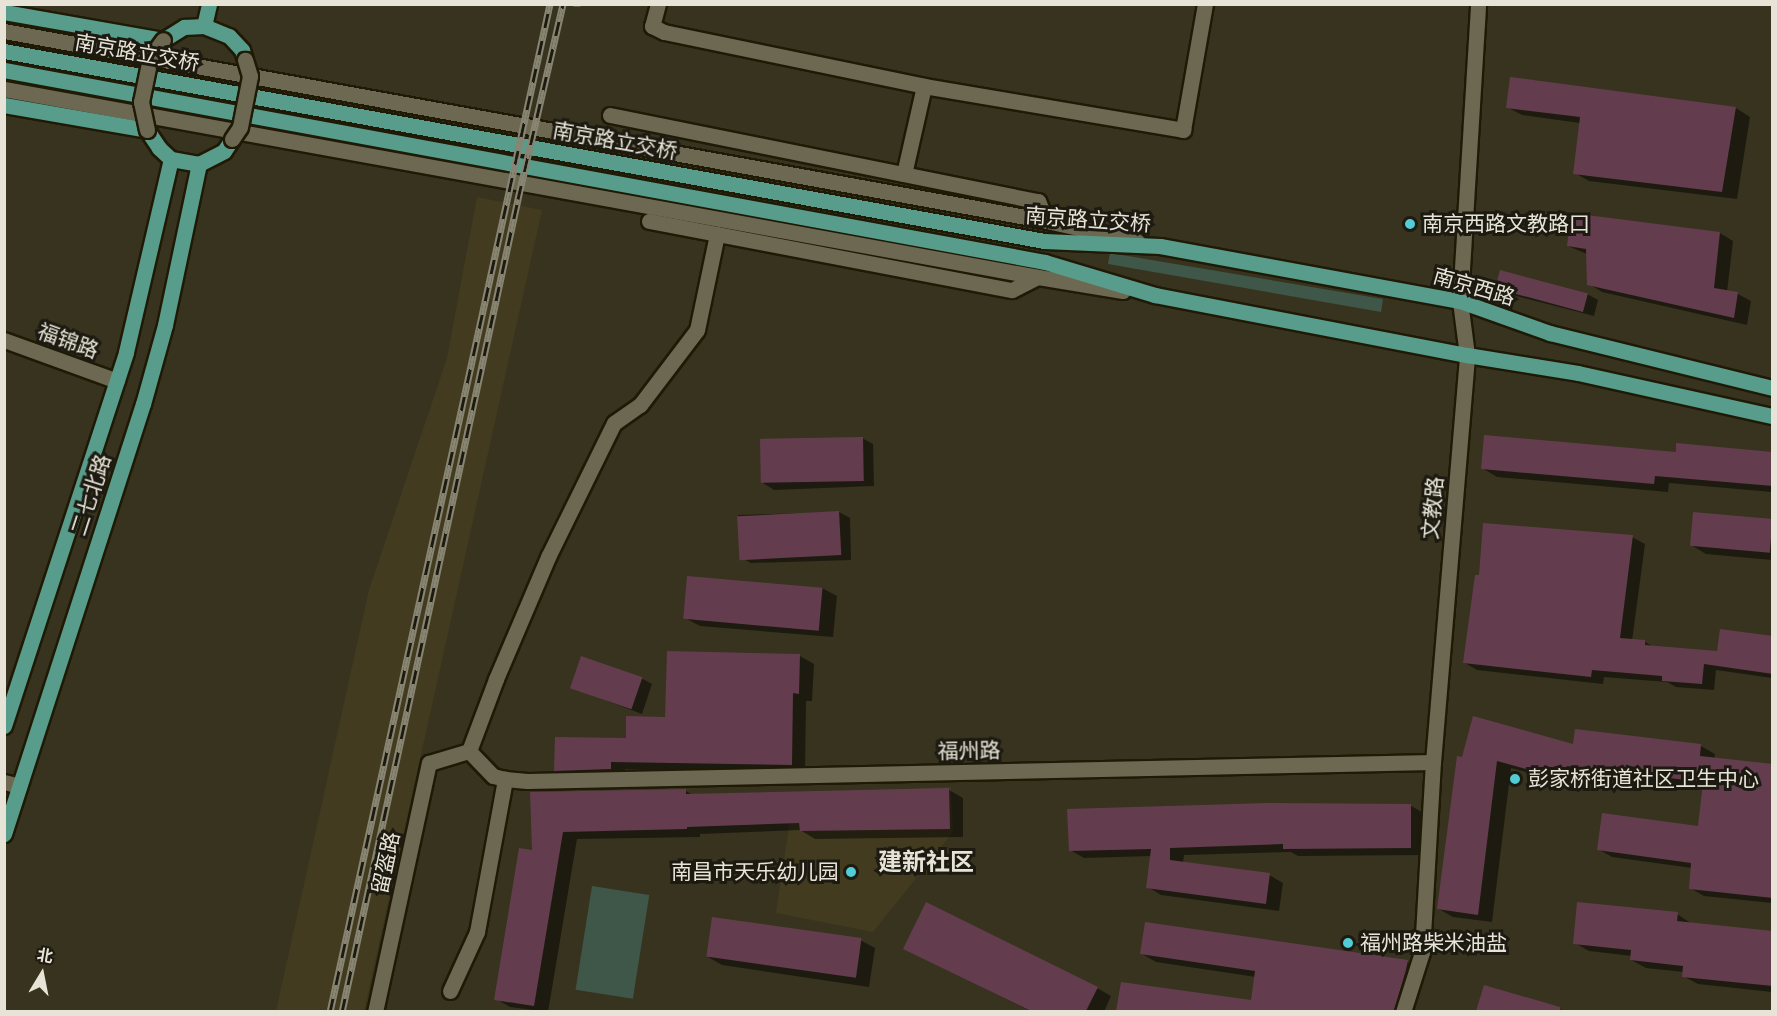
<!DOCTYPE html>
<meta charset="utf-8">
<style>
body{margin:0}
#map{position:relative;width:1777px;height:1016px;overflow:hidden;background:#37331e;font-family:"Space Grotesk","Noto Sans SC",sans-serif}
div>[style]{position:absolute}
.built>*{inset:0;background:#423b1f}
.green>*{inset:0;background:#3f5749;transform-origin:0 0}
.shadow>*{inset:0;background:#0007}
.building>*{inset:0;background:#633d4e;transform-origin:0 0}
.roads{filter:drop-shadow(2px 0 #1f1a06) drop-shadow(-2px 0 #1f1a06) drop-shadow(0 2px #1f1a06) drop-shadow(0 -2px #1f1a06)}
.minor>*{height:15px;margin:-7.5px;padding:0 7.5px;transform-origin:7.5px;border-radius:7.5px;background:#6d6851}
.major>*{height:15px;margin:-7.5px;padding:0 7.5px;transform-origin:7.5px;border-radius:7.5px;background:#589d8b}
.rail>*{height:7px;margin-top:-3.5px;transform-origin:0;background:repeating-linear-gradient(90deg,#1c1a11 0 14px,#888573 0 28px);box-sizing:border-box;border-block:2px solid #888573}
.bridges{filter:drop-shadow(2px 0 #1f1a06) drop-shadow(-2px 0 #1f1a06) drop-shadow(0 2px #1f1a06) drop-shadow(0 -2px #1f1a06)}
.minor-bridge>*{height:15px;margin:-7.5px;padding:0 7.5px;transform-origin:7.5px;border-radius:7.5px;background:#6d6851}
.dots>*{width:16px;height:16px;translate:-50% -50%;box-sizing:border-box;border:3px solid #1c1a11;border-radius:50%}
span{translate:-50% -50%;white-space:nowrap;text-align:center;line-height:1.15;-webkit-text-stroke:6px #1c1a11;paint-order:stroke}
.street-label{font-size:21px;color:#e7e4d7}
.poi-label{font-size:21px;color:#e7e4d7}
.left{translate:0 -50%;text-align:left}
.right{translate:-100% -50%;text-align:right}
.quarter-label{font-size:24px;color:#e7e4d7;font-weight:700}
.frame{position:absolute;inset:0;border:6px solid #e7e4d7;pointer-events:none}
.north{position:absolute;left:12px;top:944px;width:60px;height:60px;-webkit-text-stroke:4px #1c1a11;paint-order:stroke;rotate:10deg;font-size:16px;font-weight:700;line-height:24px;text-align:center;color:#e7e4d7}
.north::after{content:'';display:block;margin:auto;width:21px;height:27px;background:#e7e4d7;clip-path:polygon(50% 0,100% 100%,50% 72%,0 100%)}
</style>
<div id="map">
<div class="built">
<div style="clip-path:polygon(477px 197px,542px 210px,364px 1011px,276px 1011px,369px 590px,447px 358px)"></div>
<div style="clip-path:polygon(951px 787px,953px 832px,873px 932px,776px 913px,794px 793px)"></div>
</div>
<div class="green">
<div style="clip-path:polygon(1110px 253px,1383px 299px,1381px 312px,1108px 264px)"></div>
<div style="left:592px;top:886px;width:58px;height:105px;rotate:9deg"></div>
</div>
<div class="shadow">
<div style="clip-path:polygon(1511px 79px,1736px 108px,1750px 117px,1737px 199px,1589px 181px,1575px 173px,1580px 123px,1522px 115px,1507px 107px)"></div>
<div style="clip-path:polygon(1572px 215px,1720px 233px,1733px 241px,1727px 292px,1738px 294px,1751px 301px,1747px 325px,1602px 292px,1589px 284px,1587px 254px,1568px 246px)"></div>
<div style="clip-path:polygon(1497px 287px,1587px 294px,1598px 300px,1594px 316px,1508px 294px)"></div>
<div style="clip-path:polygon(862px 438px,873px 444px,874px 486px,774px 490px,763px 483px)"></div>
<div style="clip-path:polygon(1772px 453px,1772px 492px,1669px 483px,1668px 492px,1497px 477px,1482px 468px)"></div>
<div style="clip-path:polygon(839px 512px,850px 518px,851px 560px,751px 563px,740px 557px,738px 515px)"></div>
<div style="clip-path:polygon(1772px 520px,1772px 560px,1706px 554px,1691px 545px)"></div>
<div style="clip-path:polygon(1632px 537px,1645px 544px,1632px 641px,1645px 642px,1654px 647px,1718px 652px,1772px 637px,1772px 678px,1716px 670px,1714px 690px,1676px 687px,1667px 682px,1604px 677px,1603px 684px,1477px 670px,1465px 663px)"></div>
<div style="clip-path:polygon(822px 588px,837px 596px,833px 637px,700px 626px,685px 618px)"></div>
<div style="clip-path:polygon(800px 656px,814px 664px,812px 701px,806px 701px,805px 772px,625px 769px,625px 777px,570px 778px,556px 770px,627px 740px,667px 718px)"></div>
<div style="clip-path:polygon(641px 678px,652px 684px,642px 714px,572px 688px)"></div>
<div style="clip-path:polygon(1577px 730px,1701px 746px,1715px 754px,1714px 759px,1772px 765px,1772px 903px,1704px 896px,1690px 888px,1692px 868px,1612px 857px,1598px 849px,1700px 827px,1704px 788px,1581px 773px,1577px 786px,1511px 768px,1492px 922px,1453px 917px,1439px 909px,1458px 758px,1575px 746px)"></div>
<div style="clip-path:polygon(949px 790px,963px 798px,963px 837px,815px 839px,800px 830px,700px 834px,700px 837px,577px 839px,548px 1012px,510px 1007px,496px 999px,533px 852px,532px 794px,686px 791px,693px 795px)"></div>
<div style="clip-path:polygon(1411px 806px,1424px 813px,1425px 855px,1298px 856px,1291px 852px,1184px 855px,1183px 863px,1269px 875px,1283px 883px,1279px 911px,1161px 895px,1148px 887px,1152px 856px,1084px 858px,1070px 850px)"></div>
<div style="clip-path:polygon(1677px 914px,1692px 924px,1772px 932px,1772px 992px,1698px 984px,1683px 976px,1684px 972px,1646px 968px,1631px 960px,1632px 956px,1589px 951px,1575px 943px)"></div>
<div style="clip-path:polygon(860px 940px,875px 948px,869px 987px,722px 965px,708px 957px)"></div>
<div style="clip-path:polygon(1142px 954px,1407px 962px,1421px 970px,1413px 1000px,1391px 997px,1389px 1012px,1118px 1012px,1122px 984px,1253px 1002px,1256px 977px,1156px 962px)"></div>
<div style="clip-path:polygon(919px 956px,1097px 988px,1111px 996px,1104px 1012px,1032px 1012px)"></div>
<div style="clip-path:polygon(1485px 987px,1569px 1012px,1478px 1012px)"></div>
</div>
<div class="building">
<div style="clip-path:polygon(1510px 77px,1736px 107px,1722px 192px,1573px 174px,1580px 117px,1506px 108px)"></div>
<div style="clip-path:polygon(1571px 213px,1720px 232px,1714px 288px,1738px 292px,1734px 318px,1587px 285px,1586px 249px,1567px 246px)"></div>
<div style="left:1500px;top:270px;width:91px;height:19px;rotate:15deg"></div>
<div style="clip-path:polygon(1484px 435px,1676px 452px,1676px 443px,1773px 452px,1773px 486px,1655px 476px,1654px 484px,1481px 469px)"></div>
<div style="left:863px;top:437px;width:44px;height:103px;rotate:89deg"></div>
<div style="left:839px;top:511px;width:44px;height:102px;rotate:87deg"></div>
<div style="left:1693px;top:512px;width:80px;height:34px;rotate:5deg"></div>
<div style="clip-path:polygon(1483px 523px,1633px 535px,1620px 638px,1645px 640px,1645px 645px,1717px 651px,1720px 629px,1773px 636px,1773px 674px,1704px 664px,1702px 684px,1662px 681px,1662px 676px,1592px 670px,1591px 677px,1463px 663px,1475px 575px,1479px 575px)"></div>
<div style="left:687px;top:576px;width:136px;height:43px;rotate:5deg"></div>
<div style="clip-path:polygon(667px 651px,800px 654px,799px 694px,793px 693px,792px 765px,611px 762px,611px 769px,554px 771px,555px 737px,626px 738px,626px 716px,665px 717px)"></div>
<div style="left:581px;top:656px;width:65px;height:34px;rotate:19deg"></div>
<div style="clip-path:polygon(1473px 716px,1573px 744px,1575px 729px,1701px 744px,1700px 756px,1773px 764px,1773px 898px,1689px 889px,1691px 863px,1597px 850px,1602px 813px,1698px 826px,1703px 782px,1567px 766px,1563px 779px,1497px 761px,1478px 915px,1437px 909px,1457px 756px,1462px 757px)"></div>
<div style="clip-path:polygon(949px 788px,950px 829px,800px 831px,799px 823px,687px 827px,687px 829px,563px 832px,534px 1006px,494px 1000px,519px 848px,532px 850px,530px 792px,686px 789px,686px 794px)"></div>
<div style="clip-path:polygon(1268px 803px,1411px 804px,1411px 848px,1283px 849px,1283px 844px,1170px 848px,1170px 860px,1270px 873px,1266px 904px,1146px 888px,1151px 849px,1069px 851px,1067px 809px)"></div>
<div style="clip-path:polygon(926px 902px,1098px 987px,1086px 1011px,1031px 1011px,903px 949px)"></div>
<div style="clip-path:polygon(1577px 902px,1678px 912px,1677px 921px,1773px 931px,1773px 986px,1682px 977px,1683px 966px,1630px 960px,1631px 950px,1573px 944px)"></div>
<div style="left:712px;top:917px;width:151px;height:40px;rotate:8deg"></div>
<div style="clip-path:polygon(1145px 922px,1408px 960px,1406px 970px,1394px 1011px,1116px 1011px,1121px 982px,1251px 1000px,1255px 971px,1140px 954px)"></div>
<div style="clip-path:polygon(1484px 985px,1560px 1007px,1560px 1011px,1476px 1011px)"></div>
</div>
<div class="roads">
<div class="minor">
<div style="left:658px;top:4px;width:23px;rotate:105deg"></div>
<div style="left:652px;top:26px;width:13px;rotate:27deg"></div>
<div style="left:664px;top:32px;width:266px;rotate:11.7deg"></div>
<div style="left:924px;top:86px;width:263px;rotate:9.6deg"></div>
<div style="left:1183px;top:130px;width:128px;rotate:-80.1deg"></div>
<div style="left:4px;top:31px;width:1060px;rotate:10.32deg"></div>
<div style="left:1047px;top:221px;width:92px;rotate:12.5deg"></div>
<div style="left:4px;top:89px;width:1051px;rotate:10.3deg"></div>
<div style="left:1038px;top:277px;width:86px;rotate:9.4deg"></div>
<div style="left:610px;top:115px;width:437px;rotate:11.4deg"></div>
<div style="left:1038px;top:201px;width:22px;rotate:66deg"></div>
<div style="left:904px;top:174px;width:90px;rotate:-77.2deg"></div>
<div style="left:649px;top:221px;width:369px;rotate:10.8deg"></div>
<div style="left:1012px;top:290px;width:29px;rotate:-27deg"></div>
<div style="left:4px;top:340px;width:120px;rotate:19.9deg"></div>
<div style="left:505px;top:779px;width:22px;rotate:5deg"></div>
<div style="left:527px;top:781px;width:906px;rotate:-1.2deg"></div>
<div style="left:4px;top:782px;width:16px;rotate:14deg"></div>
<div style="left:450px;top:991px;width:65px;rotate:-65.4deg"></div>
<div style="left:477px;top:932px;width:156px;rotate:-79.6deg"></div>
<div style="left:505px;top:779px;width:12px;rotate:-166deg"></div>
<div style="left:493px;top:776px;width:35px;rotate:-134deg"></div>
<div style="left:469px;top:751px;width:77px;rotate:-69.4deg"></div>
<div style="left:496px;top:679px;width:133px;rotate:-66.9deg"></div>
<div style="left:548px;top:557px;width:149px;rotate:-63.8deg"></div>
<div style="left:614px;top:423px;width:32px;rotate:-35deg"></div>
<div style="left:640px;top:405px;width:94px;rotate:-52.8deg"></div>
<div style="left:697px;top:330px;width:98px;rotate:-78.2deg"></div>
<div style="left:375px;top:1012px;width:255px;rotate:-77.8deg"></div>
<div style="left:429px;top:763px;width:42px;rotate:-16.7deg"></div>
<div style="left:1403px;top:1012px;width:63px;rotate:-72.4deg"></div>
<div style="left:1422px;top:952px;width:190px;rotate:-86.7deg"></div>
<div style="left:1433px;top:762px;width:408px;rotate:-85.2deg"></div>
<div style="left:1467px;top:355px;width:54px;rotate:-97.4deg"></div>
<div style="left:1460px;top:301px;width:298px;rotate:-86.5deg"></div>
</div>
<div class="major">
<div style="left:4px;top:12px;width:161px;rotate:10deg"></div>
<div style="left:163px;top:40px;width:25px;rotate:-32deg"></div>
<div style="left:184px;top:27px;width:20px;rotate:-3deg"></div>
<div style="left:204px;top:26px;width:27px;rotate:22deg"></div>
<div style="left:229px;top:36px;width:19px;rotate:47deg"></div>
<div style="left:242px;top:50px;width:10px;rotate:73deg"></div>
<div style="left:204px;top:26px;width:23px;rotate:-77deg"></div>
<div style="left:4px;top:51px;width:1057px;rotate:10.35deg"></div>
<div style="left:1044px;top:241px;width:116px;rotate:2.5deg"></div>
<div style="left:1160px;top:246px;width:305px;rotate:10.4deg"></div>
<div style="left:1460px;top:301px;width:96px;rotate:19.6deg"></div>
<div style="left:1550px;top:333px;width:229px;rotate:13.9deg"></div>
<div style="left:4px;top:70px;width:1059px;rotate:10.45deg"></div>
<div style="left:1045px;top:262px;width:115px;rotate:16.7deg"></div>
<div style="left:1155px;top:295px;width:318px;rotate:10.9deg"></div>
<div style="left:1467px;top:355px;width:112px;rotate:9.2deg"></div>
<div style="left:1578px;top:373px;width:199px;rotate:12.5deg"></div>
<div style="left:4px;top:105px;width:145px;rotate:9.9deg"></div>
<div style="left:147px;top:130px;width:22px;rotate:56deg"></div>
<div style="left:159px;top:148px;width:16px;rotate:43deg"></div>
<div style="left:171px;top:159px;width:28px;rotate:10deg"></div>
<div style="left:199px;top:164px;width:28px;rotate:-27deg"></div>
<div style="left:224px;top:151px;width:14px;rotate:-56deg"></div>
<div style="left:4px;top:726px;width:393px;rotate:-71.9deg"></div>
<div style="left:126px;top:352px;width:198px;rotate:-76.9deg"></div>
<div style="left:4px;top:834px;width:452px;rotate:-72.1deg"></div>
<div style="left:143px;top:404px;width:82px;rotate:-74.4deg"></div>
<div style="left:165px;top:325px;width:165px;rotate:-78.1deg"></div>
</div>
</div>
<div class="rail">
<div style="left:577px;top:6px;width:2px;rotate:-90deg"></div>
<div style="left:330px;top:1012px;width:1032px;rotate:-77.69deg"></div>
<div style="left:342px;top:1012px;width:832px;rotate:-77.78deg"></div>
<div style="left:518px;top:199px;width:200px;rotate:-77deg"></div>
</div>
<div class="bridges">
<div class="minor-bridge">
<div style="left:147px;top:130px;width:29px;rotate:-102deg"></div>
<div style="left:141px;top:102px;width:45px;rotate:-78.4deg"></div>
<div style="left:150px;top:58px;width:22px;rotate:-54deg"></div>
<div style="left:232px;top:139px;width:14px;rotate:-56deg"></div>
<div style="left:240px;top:127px;width:52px;rotate:-78.9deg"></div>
<div style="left:250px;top:76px;width:17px;rotate:-107deg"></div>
</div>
</div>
<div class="dots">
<div style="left:1410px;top:224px;background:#52ccd5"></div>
<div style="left:1515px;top:779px;background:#52ccd5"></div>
<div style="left:851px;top:872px;background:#52ccd5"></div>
<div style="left:1348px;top:943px;background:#52ccd5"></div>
</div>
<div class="street-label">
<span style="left:137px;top:53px;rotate:10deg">南京路立交桥</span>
<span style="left:615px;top:141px;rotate:10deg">南京路立交桥</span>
<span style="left:1088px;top:220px;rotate:4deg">南京路立交桥</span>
<span style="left:1474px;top:287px;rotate:16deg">南京西路</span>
<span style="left:68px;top:341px;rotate:20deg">福锦路</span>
<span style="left:91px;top:495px;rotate:-72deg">二七北路</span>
<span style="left:1433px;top:508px;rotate:-85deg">文教路</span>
<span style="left:969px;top:751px;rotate:-1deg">福州路</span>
<span style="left:386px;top:863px;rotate:-78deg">留盔路</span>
</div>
<div class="poi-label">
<span class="left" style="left:1422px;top:224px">南京西路文教路口</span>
<span class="left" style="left:1528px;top:779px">彭家桥街道社区卫生中心</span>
<span class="right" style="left:839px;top:872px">南昌市天乐幼儿园</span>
<span class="left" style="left:1360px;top:943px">福州路柴米油盐</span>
</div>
<div class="quarter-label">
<span style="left:926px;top:862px">建新社区</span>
</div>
<div class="frame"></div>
<div class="north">北</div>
</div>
